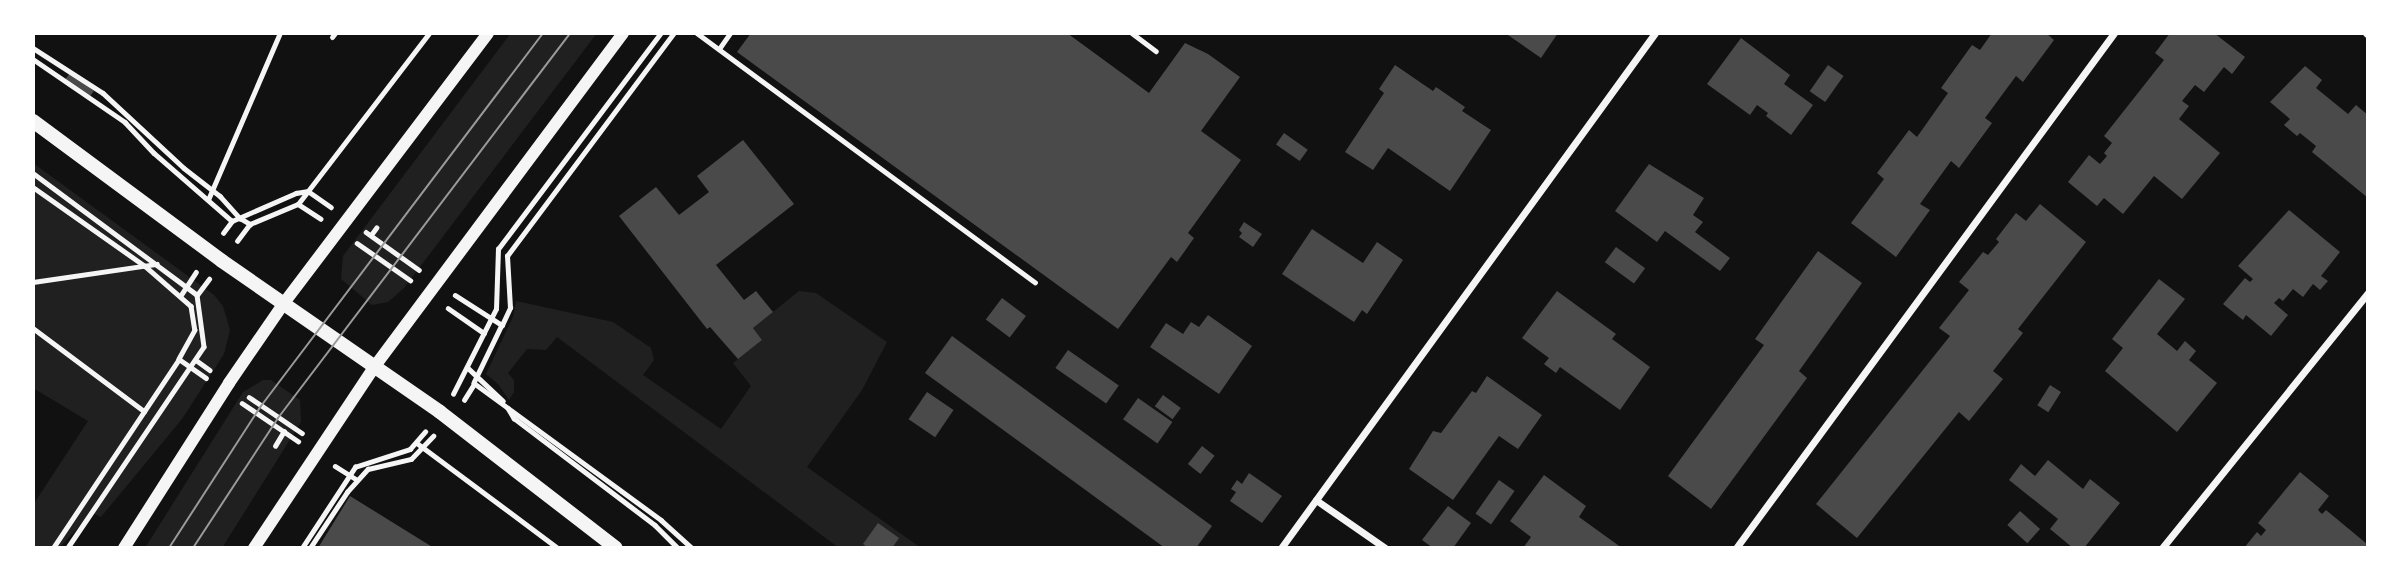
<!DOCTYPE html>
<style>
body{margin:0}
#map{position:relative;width:2401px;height:581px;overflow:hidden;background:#111;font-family:Signika,sans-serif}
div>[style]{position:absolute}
.green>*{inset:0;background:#202020}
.building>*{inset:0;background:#4a4a4a;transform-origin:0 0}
.path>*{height:4.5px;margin:-2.25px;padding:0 2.25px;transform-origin:2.25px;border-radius:2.25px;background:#f5f5f5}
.service>*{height:5px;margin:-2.5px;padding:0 2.5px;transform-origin:2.5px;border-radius:2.5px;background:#f5f5f5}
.minor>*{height:7px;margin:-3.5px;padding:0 3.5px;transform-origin:3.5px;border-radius:3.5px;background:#f5f5f5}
.tertiary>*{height:12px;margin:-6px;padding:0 6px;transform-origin:6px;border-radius:6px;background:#f5f5f5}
.secondary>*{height:14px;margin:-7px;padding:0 7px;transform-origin:7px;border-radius:7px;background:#f5f5f5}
.tram>*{height:2px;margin:-1px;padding:0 1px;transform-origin:1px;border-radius:1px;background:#9a9a9a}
span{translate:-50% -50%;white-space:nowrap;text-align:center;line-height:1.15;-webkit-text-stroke:6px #fff;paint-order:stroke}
.frame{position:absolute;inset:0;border:35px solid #fff;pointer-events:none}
</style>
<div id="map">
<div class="green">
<div style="clip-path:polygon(511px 33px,597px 33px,404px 288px,388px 302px,372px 305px,341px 279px,343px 256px)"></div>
<div style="clip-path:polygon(33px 163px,214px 295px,223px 306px,230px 330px,224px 354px,182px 419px,101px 517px,92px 513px,59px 548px,33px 548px,33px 505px,88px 421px,33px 388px)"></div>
<div style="clip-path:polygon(799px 291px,816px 293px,887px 342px,862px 390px,807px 467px,921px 548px,839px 548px,557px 337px,546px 350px,527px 349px,508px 373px,514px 380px,514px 392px,509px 400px,498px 384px,486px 374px,513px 317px,516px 301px,613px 322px,651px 348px,654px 360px,643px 375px,721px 429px,751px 386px,733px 363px,762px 340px,753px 328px)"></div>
<div style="clip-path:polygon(263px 380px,271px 380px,300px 400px,301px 422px,222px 548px,145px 548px,243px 392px)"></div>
</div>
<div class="building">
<div style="clip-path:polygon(751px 33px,1067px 33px,1149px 93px,1185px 43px,1208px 54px,1240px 77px,1201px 131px,1241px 160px,1188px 233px,1194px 238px,1177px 262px,1171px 257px,1118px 329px,737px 52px)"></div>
<div style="clip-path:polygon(1505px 33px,1558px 33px,1541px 58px)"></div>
<div style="clip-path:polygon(1992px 33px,2046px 33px,2054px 40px,2023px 82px,2016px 76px,1985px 118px,1992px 123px,1959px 168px,1951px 161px,1920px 204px,1930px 210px,1896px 257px,1851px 223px,1884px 179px,1877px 173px,1909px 130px,1917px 137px,1948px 93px,1941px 88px,1972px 45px,1980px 50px)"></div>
<div style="clip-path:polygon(2170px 33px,2214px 33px,2245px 57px,2232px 74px,2224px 67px,2204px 92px,2195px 85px,2182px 101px,2189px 106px,2179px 119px,2220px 153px,2182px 199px,2154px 176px,2123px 214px,2104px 198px,2097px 206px,2068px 182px,2089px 155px,2100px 164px,2107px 156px,2104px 153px,2112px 143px,2104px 136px,2164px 60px,2155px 53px)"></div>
<div style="clip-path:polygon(1741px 38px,1790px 75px,1784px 84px,1813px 105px,1791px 135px,1766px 116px,1768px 113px,1757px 105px,1750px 115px,1707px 84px)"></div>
<div style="clip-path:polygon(1395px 65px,1433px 91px,1436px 87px,1465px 107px,1462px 111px,1491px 130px,1450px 191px,1388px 148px,1373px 170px,1345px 152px,1384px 93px,1379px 89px)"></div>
<div style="left:1828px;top:65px;width:19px;height:32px;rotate:35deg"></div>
<div style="clip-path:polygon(2305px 66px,2322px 80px,2316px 88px,2348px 114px,2356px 105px,2368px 115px,2368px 198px,2312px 152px,2316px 146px,2300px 133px,2297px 136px,2284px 125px,2290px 119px,2270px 102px)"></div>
<div style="left:70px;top:73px;width:30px;height:9px;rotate:37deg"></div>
<div style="left:1284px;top:133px;width:29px;height:14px;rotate:35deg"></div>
<div style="clip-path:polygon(743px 140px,794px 204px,716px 265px,744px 300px,756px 291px,773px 312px,753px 328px,762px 340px,738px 359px,710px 327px,707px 329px,619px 216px,656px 187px,679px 215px,709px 192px,697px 176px)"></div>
<div style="clip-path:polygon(1649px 164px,1704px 198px,1693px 215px,1703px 222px,1695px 232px,1730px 258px,1720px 271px,1665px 231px,1657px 242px,1615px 211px)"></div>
<div style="clip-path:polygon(2040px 204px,2086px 242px,2018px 329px,2023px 333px,1993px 371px,2003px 379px,1969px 421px,1959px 412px,1857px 538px,1816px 504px,1950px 336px,1939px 328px,1969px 290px,1959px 282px,1983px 252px,1988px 255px,1999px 242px,1996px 239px,2016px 213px,2026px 221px)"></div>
<div style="clip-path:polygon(2289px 210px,2340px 252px,2321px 276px,2328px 281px,2320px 290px,2313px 284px,2303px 297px,2293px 289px,2283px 301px,2279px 298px,2274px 303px,2288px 315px,2271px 336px,2246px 315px,2243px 320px,2223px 304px,2245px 278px,2250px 282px,2253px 279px,2238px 266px)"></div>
<div style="clip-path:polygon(1244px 222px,1262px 234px,1253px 247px,1239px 237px,1242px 233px,1239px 230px)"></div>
<div style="clip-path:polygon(1312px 229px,1363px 263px,1377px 242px,1403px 260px,1367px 314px,1362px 310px,1354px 322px,1282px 274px)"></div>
<div style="left:1616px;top:247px;width:36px;height:19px;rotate:36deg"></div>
<div style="clip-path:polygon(1818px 251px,1862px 283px,1799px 371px,1807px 378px,1711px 509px,1668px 476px,1764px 345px,1755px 339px)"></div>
<div style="clip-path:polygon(2159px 279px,2185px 299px,2157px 334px,2177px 351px,2185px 341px,2196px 351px,2189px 360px,2217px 383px,2177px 432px,2105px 371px,2123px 348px,2112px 339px)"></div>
<div style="clip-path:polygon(1557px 291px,1616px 334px,1612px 339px,1650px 367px,1620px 410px,1560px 367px,1556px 373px,1544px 364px,1549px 358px,1522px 338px)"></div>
<div style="left:1002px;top:298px;width:30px;height:27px;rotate:37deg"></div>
<div style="clip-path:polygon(1208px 315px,1252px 346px,1219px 394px,1150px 347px,1166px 323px,1183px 334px,1191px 322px,1199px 327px)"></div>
<div style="clip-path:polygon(952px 336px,1212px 526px,1196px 548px,1165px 548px,925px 373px)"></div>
<div style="left:1068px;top:350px;width:62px;height:22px;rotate:35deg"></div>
<div style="clip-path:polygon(1487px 376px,1542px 415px,1518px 449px,1499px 436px,1453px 500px,1409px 469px,1433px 431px,1441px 433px,1472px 391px,1476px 393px)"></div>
<div style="left:2050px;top:385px;width:13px;height:24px;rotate:32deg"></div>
<div style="left:927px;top:392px;width:32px;height:33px;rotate:34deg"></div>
<div style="left:1163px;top:395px;width:22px;height:14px;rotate:36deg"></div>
<div style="left:1138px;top:398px;width:42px;height:26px;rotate:35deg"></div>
<div style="left:1202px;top:446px;width:16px;height:23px;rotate:38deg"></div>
<div style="clip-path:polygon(2048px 460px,2083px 489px,2090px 479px,2120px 503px,2084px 548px,2073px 548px,2050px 529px,2058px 519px,2009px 480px,2021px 464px,2035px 476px)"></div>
<div style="clip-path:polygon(2300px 472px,2329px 496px,2318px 510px,2322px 514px,2326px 510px,2367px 544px,2364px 548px,2244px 548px,2257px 532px,2261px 536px,2266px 530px,2258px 523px)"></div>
<div style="clip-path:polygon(1249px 473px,1282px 496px,1262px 523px,1230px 501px,1236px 492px,1231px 489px,1237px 480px,1242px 484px)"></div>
<div style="clip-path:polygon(1544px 475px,1586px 506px,1579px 517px,1622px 548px,1523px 548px,1531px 537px,1510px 521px)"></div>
<div style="left:1499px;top:480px;width:19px;height:41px;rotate:35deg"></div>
<div style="clip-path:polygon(350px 496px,434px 548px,318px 548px)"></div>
<div style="clip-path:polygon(1448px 506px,1471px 523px,1453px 548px,1433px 548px,1422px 540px)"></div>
<div style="left:2020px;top:511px;width:27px;height:19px;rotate:42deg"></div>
<div style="clip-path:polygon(878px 523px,899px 538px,892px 548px,868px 548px,863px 544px)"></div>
</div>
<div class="path">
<div style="left:697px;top:33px;width:420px;rotate:36.4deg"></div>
<div style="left:1132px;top:33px;width:30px;rotate:37deg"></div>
<div style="left:33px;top:48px;width:83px;rotate:32.7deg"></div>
<div style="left:103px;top:93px;width:110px;rotate:42.8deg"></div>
<div style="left:184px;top:168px;width:46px;rotate:37.9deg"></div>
<div style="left:220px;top:196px;width:30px;rotate:48deg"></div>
<div style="left:240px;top:218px;width:12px;rotate:31deg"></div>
<div style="left:719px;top:49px;width:19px;rotate:-55deg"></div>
<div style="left:33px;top:59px;width:112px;rotate:34.4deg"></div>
<div style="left:125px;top:122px;width:42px;rotate:46.9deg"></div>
<div style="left:154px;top:153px;width:103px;rotate:41.1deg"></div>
<div style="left:33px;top:173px;width:204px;rotate:36.6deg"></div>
<div style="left:197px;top:295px;width:52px;rotate:82.3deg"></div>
<div style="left:204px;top:347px;width:243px;rotate:124.1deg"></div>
<div style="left:33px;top:187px;width:137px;rotate:35.2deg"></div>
<div style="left:145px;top:266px;width:61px;rotate:41deg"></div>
<div style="left:191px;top:306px;width:24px;rotate:81deg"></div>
<div style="left:195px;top:330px;width:33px;rotate:119deg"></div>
<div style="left:179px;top:359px;width:33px;rotate:35deg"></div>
<div style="left:208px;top:200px;width:182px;rotate:-66.7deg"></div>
<div style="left:298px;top:204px;width:27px;rotate:33deg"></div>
<div style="left:366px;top:232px;width:65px;rotate:35.6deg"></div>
<div style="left:223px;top:233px;width:15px;rotate:-53deg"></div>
<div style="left:232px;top:221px;width:70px;rotate:-23.6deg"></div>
<div style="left:296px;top:193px;width:12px;rotate:-9deg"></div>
<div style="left:308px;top:191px;width:28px;rotate:35deg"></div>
<div style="left:371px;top:235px;width:9px;rotate:-54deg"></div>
<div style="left:237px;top:241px;width:21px;rotate:-53deg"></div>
<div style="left:250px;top:224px;width:52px;rotate:-22.6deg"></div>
<div style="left:298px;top:204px;width:215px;rotate:-52.5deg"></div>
<div style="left:357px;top:243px;width:65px;rotate:34.9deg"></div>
<div style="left:33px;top:282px;width:125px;rotate:-8.3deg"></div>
<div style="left:181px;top:295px;width:27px;rotate:-57deg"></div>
<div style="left:197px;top:295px;width:20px;rotate:-53deg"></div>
<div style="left:455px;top:295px;width:56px;rotate:32.6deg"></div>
<div style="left:502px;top:325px;width:64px;rotate:115.8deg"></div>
<div style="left:474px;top:383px;width:232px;rotate:36.2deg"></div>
<div style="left:661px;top:520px;width:42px;rotate:42.1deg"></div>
<div style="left:448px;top:308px;width:44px;rotate:34.8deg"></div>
<div style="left:502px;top:325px;width:19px;rotate:-65deg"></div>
<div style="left:510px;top:308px;width:52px;rotate:-93.3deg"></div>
<div style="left:507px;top:256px;width:279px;rotate:-53.2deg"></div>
<div style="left:33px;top:328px;width:139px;rotate:36.8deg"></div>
<div style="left:196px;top:360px;width:17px;rotate:36deg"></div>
<div style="left:468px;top:368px;width:48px;rotate:43.3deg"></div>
<div style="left:453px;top:394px;width:95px;rotate:-63.2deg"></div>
<div style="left:496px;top:309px;width:60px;rotate:-88.1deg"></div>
<div style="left:498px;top:249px;width:271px;rotate:-53deg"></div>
<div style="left:249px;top:397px;width:64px;rotate:34.2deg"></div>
<div style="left:464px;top:400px;width:19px;rotate:-58deg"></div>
<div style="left:242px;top:403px;width:68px;rotate:34.2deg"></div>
<div style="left:508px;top:408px;width:12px;rotate:59deg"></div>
<div style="left:514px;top:418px;width:177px;rotate:37.2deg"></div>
<div style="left:655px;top:525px;width:33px;rotate:45deg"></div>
<div style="left:417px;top:443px;width:176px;rotate:36.7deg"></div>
<div style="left:275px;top:446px;width:17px;rotate:-59deg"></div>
<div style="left:335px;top:466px;width:26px;rotate:32deg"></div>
<div style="left:53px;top:548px;width:227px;rotate:-56.3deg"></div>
<div style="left:302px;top:548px;width:97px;rotate:-56.8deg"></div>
<div style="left:355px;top:467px;width:58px;rotate:-18.1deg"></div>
<div style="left:410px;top:449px;width:23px;rotate:-49deg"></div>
<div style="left:310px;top:548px;width:67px;rotate:-56.5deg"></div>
<div style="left:347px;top:492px;width:31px;rotate:-48deg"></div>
<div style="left:368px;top:469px;width:44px;rotate:-13.1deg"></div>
<div style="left:411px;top:459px;width:32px;rotate:-46deg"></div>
</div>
<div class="service">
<div style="left:332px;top:37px;width:5px;rotate:-53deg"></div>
</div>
<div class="minor">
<div style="left:2366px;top:33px;width:3px;rotate:45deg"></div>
<div style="left:1316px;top:500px;width:84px;rotate:34.8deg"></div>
<div style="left:1281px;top:548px;width:636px;rotate:-54.01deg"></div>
<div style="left:1736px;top:548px;width:639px;rotate:-53.72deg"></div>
<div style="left:2162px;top:548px;width:328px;rotate:-51.1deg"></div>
</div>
<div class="tertiary">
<div style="left:124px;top:548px;width:196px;rotate:-57.5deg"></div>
<div style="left:229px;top:383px;width:97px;rotate:-55.5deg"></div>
<div style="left:284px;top:303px;width:338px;rotate:-52.9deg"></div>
<div style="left:254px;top:548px;width:219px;rotate:-56.4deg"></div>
<div style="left:375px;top:366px;width:415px;rotate:-53.3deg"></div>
</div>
<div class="secondary">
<div style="left:33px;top:121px;width:235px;rotate:36.5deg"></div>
<div style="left:222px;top:261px;width:265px;rotate:34.7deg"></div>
<div style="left:440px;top:412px;width:222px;rotate:37.7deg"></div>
</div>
<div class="tram">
<div style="left:169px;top:548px;width:169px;rotate:-57.1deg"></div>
<div style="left:261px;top:406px;width:468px;rotate:-52.9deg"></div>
<div style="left:193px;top:548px;width:155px;rotate:-56.8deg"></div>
<div style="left:278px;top:418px;width:483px;rotate:-52.8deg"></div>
</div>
<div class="frame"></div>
</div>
